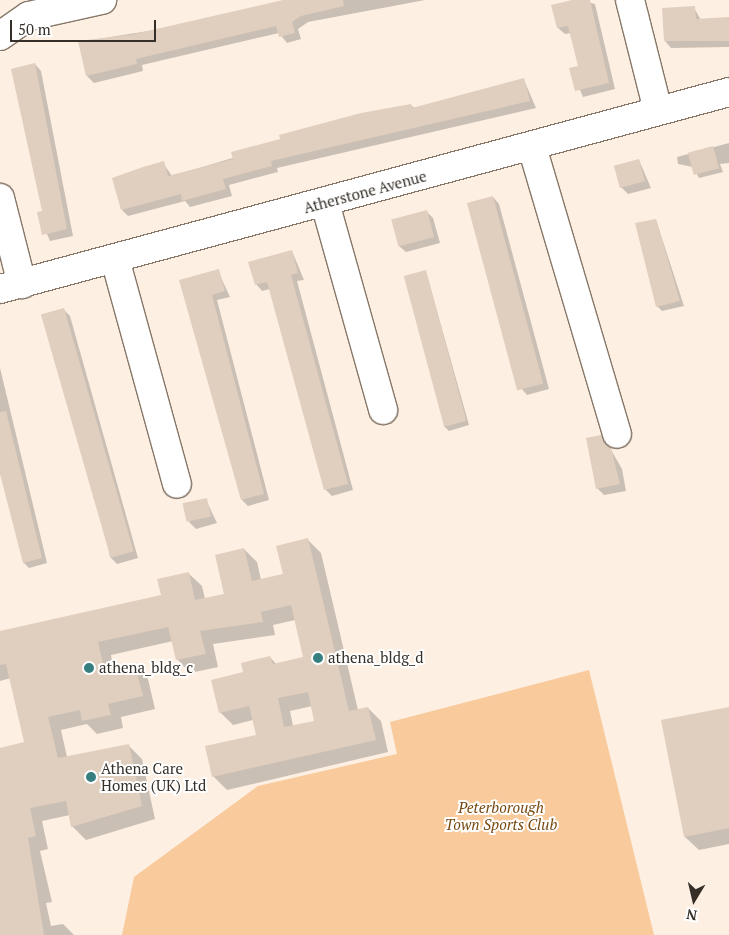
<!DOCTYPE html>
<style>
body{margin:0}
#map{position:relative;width:729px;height:935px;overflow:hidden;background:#fdefe2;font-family:"PT Serif",serif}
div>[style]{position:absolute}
.green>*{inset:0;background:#f9ca9c}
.shadow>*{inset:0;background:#0003}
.building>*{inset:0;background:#e0cebe;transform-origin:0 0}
.roads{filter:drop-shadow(1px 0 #867768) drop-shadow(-1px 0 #867768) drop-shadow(0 1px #867768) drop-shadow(0 -1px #867768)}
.minor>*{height:28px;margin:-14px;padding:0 14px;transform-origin:14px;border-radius:14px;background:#fff}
.dots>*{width:14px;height:14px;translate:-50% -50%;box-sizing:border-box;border:2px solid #fff;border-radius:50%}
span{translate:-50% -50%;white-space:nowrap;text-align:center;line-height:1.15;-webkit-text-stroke:4px #fff;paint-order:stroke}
.street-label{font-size:15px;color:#352f28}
.poi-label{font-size:15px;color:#352f28}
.left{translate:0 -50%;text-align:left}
.park-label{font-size:15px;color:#774911;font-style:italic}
.north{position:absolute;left:669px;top:875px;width:50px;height:50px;-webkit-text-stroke:4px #fff;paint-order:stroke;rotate:189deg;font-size:14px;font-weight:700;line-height:20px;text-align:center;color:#352f28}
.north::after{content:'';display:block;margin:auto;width:18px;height:22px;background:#352f28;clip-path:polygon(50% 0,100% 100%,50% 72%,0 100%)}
.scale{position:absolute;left:10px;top:20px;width:146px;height:22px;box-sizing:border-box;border:2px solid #352f28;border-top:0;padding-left:6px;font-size:15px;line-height:18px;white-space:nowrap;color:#352f28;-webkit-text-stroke:4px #fff;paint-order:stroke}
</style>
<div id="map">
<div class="green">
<div style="clip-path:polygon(589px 670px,654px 935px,122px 935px,134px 877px,258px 786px,397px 754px,390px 722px)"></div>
</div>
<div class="shadow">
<div style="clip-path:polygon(287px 0,425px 0,308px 22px,298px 29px,301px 39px,287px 43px,279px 33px,142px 65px,143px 71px,94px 83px,87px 76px,79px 42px,186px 25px)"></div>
<div style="clip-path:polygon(578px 0,595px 4px,615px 89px,583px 97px,571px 69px,580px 67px,571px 33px,565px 34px,558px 28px)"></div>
<div style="clip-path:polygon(694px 8px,701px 20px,729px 19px,729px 47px,671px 48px,665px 41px)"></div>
<div style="clip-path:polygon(35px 64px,41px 71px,73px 236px,50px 241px,38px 213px,43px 212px)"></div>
<div style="clip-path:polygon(524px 80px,536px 108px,277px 168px,278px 172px,229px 185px,232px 196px,190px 207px,185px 201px,128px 216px,122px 210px,163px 163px,172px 176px,411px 105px,415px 109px)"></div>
<div style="clip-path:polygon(729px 143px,729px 163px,720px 164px,723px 172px,699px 178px,693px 167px,678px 164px,677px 157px)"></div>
<div style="clip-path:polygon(639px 160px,651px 188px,628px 194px,621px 187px)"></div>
<div style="clip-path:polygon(493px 197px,499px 204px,549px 389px,527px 395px,521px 388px)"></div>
<div style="clip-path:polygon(426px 211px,433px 218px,440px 243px,406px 252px,399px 246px)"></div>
<div style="clip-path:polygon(656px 220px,684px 306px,662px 311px,657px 306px)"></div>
<div style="clip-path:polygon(292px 251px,304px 280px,297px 281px,353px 490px,332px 496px,325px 489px,270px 289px,262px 291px,256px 284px)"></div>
<div style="clip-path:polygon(218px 271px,230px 297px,217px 300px,269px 500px,248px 506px,242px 500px,180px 281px)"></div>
<div style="clip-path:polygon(426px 272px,469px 425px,449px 431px,444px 426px)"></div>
<div style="clip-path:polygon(63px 309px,70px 316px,138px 558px,117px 564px,110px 557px)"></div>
<div style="clip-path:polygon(0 368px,47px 563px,29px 568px,24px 563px,0 467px)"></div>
<div style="clip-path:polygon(607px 443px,622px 469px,626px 491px,604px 495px,597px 488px)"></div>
<div style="clip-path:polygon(206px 500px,217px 523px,196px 529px,189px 522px)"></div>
<div style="clip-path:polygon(evenodd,308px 540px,321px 553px,358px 710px,368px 708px,381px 721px,388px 752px,227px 790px,214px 777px,207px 747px,257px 736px,253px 720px,233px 725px,220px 712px,245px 673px,270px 657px,277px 665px,304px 658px,295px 620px,273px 625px,275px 635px,213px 644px,218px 667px,190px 673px,177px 659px,173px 641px,111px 655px,114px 671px,135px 666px,148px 679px,155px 709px,121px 717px,123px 728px,97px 734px,87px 724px,61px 730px,67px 757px,129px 746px,142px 759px,155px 819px,86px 840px,72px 826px,70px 815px,42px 821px,48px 849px,40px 851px,52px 902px,46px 903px,51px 926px,63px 924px,74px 935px,0 935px,0 749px,26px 743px,11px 678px,0 681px,0 632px,162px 596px,188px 573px,202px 586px,205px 599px,226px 594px,244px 549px,257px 562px,261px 580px,285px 574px,308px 540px,312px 706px,316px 721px,293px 726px,290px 711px,312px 706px)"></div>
<div style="clip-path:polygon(729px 708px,729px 844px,699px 850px,685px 837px)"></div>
</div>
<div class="building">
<div style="clip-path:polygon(283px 0,343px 0,344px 6px,301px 16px,292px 22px,295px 33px,279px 37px,276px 26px,136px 59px,137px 64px,86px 76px,78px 41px,130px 35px)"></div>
<div style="clip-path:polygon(572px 0,590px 0,609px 83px,575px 91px,569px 68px,578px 66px,568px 26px,557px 28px,551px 5px)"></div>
<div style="clip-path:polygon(695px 6px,696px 19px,729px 17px,729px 41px,664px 41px,662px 8px)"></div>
<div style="clip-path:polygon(35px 63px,67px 229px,42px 235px,37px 212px,42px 211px,11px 69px)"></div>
<div style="clip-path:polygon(524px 78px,530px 101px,271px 161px,272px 166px,223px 179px,226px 189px,182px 201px,181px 194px,121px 210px,112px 178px,143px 167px,164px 161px,168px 176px,233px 159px,231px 152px,280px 139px,279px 135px,361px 113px,411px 104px,412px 108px)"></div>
<div style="left:713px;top:146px;width:23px;height:26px;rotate:75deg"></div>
<div style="left:639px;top:159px;width:23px;height:26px;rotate:75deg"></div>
<div style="left:493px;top:196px;width:194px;height:27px;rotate:75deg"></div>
<div style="left:427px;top:210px;width:28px;height:37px;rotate:75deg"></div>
<div style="clip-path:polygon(656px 219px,680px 301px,656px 307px,635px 223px)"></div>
<div style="clip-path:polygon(292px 250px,298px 273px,291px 275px,348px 484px,324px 490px,267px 282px,255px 285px,248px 262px)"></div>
<div style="clip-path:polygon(219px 269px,225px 291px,212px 295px,264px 494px,241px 500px,179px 280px)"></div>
<div style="left:426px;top:270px;width:156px;height:23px;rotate:75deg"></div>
<div style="left:64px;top:308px;width:253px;height:24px;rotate:74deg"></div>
<div style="clip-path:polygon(6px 411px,42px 558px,23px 563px,0 474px,0 412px)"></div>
<div style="clip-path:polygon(601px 435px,611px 448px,620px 484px,596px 489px,586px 438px)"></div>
<div style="left:207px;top:498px;width:19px;height:25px;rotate:78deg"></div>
<div style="clip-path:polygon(evenodd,308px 538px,349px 711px,368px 707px,376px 740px,212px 777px,205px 746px,256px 735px,249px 706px,219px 713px,211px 680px,243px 672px,241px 663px,257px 659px,270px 656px,273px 664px,303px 657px,291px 605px,261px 612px,263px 622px,200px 631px,206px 654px,176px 660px,168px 627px,98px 642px,105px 672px,135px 665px,143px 696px,108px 704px,111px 715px,82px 721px,80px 710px,48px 717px,58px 758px,129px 744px,142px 806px,71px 827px,66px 801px,30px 808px,36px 836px,28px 838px,44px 935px,0 935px,0 748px,24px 742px,6px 664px,0 665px,0 631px,161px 595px,157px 579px,189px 572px,195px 600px,224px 594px,215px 555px,244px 548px,252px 581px,283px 574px,276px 546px,308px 538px,308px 692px,314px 721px,284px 727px,278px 698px,308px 692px)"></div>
<div style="clip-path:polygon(729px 707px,729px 828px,684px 837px,661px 720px)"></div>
</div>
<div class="roads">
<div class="minor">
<div style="left:630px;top:0;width:114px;rotate:75.8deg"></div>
<div style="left:0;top:36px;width:35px;rotate:-35deg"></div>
<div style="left:29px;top:16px;width:75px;rotate:-12.4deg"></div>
<div style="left:532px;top:147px;width:299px;rotate:73.5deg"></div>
<div style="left:0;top:198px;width:89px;rotate:75.7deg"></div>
<div style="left:325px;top:203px;width:215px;rotate:74.3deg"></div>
<div style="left:115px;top:259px;width:233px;rotate:74.6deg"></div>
<div style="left:0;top:289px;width:755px;rotate:-15.12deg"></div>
</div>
</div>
<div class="dots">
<div style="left:318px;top:658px;background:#367f81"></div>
<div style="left:89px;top:668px;background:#367f81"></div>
<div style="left:91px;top:777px;background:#367f81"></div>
</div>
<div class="street-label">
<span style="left:365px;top:192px;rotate:-15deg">Atherstone Avenue</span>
</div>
<div class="poi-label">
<span class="left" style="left:328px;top:658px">athena_bldg_d</span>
<span class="left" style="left:99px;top:668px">athena_bldg_c</span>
<span class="left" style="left:101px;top:777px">Athena Care<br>Homes (UK) Ltd</span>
</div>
<div class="park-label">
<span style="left:501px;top:816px">Peterborough<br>Town Sports Club</span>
</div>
<div class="north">N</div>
<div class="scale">50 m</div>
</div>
